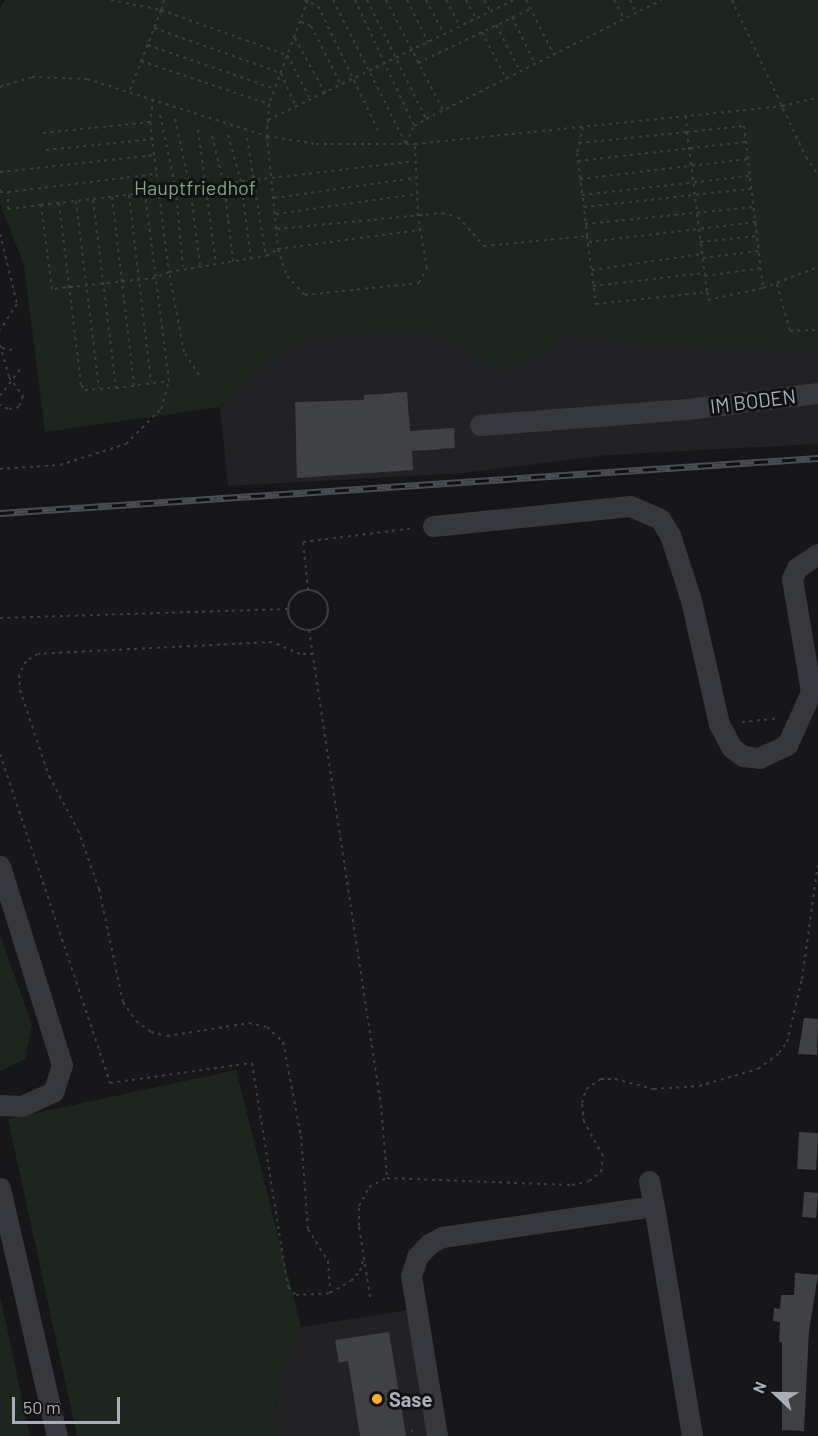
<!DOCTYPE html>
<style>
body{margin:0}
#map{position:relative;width:818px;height:1436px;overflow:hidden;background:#161618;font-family:Barlow,sans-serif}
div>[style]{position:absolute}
.built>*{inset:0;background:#222225}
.green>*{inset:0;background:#1d261e}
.building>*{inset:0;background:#404145;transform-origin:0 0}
.path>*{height:2px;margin-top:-1px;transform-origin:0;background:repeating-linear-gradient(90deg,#3c3f44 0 3px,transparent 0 7.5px)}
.path>.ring{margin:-1px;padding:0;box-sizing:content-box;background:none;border:2px solid #3c3f44;border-radius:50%}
.minor>*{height:21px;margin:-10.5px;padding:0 10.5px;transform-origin:10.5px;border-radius:10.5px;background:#36383d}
.rail>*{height:7px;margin-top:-3.5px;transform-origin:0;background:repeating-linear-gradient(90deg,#111113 0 14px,#494c53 0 28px);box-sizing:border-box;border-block:2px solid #494c53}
.dots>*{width:16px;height:16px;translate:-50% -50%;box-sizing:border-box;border:3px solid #111113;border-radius:50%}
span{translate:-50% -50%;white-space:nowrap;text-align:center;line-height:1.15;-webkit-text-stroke:6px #111113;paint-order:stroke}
.park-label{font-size:20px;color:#7ca67d}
.street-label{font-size:20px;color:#a7adb9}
.poi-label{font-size:20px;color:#a7adb9;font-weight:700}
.left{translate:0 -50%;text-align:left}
.north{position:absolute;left:746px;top:1364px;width:60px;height:60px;-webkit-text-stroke:4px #111113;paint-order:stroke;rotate:292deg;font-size:16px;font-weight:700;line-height:24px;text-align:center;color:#a7adb9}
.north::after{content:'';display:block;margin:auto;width:21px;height:27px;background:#a7adb9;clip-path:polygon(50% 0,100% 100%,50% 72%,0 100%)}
.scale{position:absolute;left:12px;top:1397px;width:108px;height:27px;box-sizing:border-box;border:3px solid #a7adb9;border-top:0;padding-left:8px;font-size:18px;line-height:21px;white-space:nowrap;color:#a7adb9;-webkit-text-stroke:4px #111113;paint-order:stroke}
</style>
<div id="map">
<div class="built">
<div style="clip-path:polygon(429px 330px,502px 371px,553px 348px,561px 333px,660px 345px,818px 352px,818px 444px,608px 455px,463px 473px,228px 486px,220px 407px,270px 360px,310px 337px)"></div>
<div style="clip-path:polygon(414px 1309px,435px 1436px,278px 1436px,274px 1420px,278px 1377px,301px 1327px)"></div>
</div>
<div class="green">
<div style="clip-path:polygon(5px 0,818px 0,818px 352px,660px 345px,561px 333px,553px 348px,502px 371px,429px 330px,310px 337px,270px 360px,220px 407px,45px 432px,24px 265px,0 203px,0 8px)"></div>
<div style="clip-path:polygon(0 935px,32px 1025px,25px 1059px,0 1071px)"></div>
<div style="clip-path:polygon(236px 1070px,301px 1327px,278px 1377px,274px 1420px,278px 1436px,77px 1436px,8px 1119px)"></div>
<div style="clip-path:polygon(0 1296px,30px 1436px,0 1436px)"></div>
</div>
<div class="building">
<div style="clip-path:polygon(407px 392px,410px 431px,454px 428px,455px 448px,412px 451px,413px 470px,297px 478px,295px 402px,364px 400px,364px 395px)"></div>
<div style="clip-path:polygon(804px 1018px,818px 1019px,817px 1055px,798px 1054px)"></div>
<div style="left:799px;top:1132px;width:19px;height:37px;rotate:3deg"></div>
<div style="left:804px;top:1192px;width:14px;height:25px;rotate:4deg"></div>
<div style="clip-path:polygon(795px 1273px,818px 1275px,809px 1331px,804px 1431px,782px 1430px,782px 1342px,779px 1342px,780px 1322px,773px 1321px,774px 1308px,780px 1309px,781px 1295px,794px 1295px)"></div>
<div style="clip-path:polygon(389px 1332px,406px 1436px,360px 1436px,348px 1361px,339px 1363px,335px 1340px)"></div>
</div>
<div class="path">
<div style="left:111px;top:0;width:51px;rotate:11.3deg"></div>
<div style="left:161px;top:10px;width:86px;rotate:111.2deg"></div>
<div style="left:164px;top:0;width:10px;rotate:107deg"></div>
<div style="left:161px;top:10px;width:134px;rotate:19.7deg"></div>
<div style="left:287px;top:55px;width:50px;rotate:62.4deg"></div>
<div style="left:304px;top:0;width:15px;rotate:23deg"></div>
<div style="left:318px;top:6px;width:140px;rotate:64.2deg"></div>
<div style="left:308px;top:0;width:111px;rotate:110.6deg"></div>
<div style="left:269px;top:104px;width:32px;rotate:94deg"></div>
<div style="left:267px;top:136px;width:114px;rotate:84.4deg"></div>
<div style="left:278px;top:249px;width:28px;rotate:72deg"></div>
<div style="left:287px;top:276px;width:26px;rotate:47deg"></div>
<div style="left:305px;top:295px;width:115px;rotate:-6deg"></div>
<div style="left:419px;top:283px;width:17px;rotate:-62deg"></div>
<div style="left:427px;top:268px;width:53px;rotate:-99.8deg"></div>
<div style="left:418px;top:216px;width:72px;rotate:-92.4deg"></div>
<div style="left:333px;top:0;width:161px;rotate:63.1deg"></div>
<div style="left:355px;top:0;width:139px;rotate:64.9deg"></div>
<div style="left:367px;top:0;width:133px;rotate:63.6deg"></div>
<div style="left:426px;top:119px;width:264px;rotate:-26.8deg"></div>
<div style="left:386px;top:0;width:124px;rotate:62.6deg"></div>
<div style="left:407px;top:0;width:47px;rotate:63.4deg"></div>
<div style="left:426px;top:0;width:38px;rotate:62deg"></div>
<div style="left:446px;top:0;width:30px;rotate:62deg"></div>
<div style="left:466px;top:0;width:21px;rotate:62deg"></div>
<div style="left:484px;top:0;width:13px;rotate:61deg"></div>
<div style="left:526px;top:0;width:62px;rotate:63deg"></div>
<div style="left:614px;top:0;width:21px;rotate:62deg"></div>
<div style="left:630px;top:0;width:14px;rotate:65deg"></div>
<div style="left:732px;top:0;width:174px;rotate:64.8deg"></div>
<div style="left:806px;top:157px;width:22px;rotate:56deg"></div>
<div style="left:512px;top:17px;width:52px;rotate:63.9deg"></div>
<div style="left:301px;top:22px;width:11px;rotate:22deg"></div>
<div style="left:311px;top:26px;width:66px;rotate:63deg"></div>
<div style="left:496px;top:25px;width:52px;rotate:62.4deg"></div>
<div style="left:154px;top:28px;width:135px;rotate:19.5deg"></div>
<div style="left:281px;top:73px;width:37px;rotate:66deg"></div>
<div style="left:482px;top:32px;width:53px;rotate:62.9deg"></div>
<div style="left:295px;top:38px;width:63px;rotate:61.4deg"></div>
<div style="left:148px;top:45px;width:134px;rotate:19.1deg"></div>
<div style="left:141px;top:61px;width:135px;rotate:18.6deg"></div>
<div style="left:418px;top:63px;width:124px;rotate:-25.7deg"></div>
<div style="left:0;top:87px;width:34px;rotate:-17deg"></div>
<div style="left:32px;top:77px;width:55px;rotate:2.1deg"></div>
<div style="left:87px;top:79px;width:189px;rotate:17.6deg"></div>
<div style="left:267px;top:136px;width:50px;rotate:9.3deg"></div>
<div style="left:316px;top:144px;width:99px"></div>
<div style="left:415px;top:144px;width:369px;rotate:-5.9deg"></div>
<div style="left:782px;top:106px;width:37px;rotate:-13deg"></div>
<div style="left:153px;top:99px;width:23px;rotate:97deg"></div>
<div style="left:150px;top:122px;width:151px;rotate:82.8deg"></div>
<div style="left:169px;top:272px;width:15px;rotate:157deg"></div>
<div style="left:155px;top:278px;width:104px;rotate:173.9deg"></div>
<div style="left:52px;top:289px;width:85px;rotate:-97.5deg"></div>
<div style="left:41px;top:205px;width:33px;rotate:173deg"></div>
<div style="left:8px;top:209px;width:17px;rotate:-90deg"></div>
<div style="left:8px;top:192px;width:149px;rotate:-6.9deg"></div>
<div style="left:160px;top:115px;width:77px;rotate:78deg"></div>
<div style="left:176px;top:190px;width:77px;rotate:84.8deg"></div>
<div style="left:686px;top:116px;width:16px;rotate:86deg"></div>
<div style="left:687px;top:132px;width:57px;rotate:-6deg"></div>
<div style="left:744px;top:126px;width:163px;rotate:83.3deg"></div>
<div style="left:175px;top:119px;width:71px;rotate:77.7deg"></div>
<div style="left:190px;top:188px;width:78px;rotate:82.6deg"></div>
<div style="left:268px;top:120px;width:274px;rotate:-26deg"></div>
<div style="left:583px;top:127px;width:27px;rotate:103deg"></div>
<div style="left:577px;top:153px;width:54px;rotate:82.6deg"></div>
<div style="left:198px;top:130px;width:134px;rotate:82.3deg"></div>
<div style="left:43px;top:133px;width:108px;rotate:-5.9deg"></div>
<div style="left:228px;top:135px;width:49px;rotate:74.5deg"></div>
<div style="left:241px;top:182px;width:78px;rotate:82.6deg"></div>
<div style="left:212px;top:136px;width:49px;rotate:76deg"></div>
<div style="left:224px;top:184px;width:78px;rotate:83.3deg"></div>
<div style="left:247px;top:138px;width:120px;rotate:80.9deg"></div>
<div style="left:579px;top:143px;width:109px;rotate:-5.8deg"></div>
<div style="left:687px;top:132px;width:161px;rotate:82.9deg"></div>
<div style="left:406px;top:144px;width:20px;rotate:-66deg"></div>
<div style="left:414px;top:126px;width:14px;rotate:-30deg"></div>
<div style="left:46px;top:150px;width:109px;rotate:-5.8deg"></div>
<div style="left:578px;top:161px;width:168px;rotate:-6.5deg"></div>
<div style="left:0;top:172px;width:156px;rotate:-6.3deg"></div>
<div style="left:580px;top:179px;width:169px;rotate:-6.8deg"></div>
<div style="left:0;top:189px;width:3px;rotate:90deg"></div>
<div style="left:0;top:192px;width:8px"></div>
<div style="left:129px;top:195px;width:188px;rotate:83.3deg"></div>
<div style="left:582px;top:195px;width:168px;rotate:-6.5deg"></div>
<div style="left:112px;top:197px;width:189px;rotate:83.3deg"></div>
<div style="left:274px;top:198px;width:142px;rotate:-8.1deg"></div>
<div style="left:93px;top:200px;width:189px;rotate:83deg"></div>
<div style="left:76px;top:201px;width:188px;rotate:83deg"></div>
<div style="left:59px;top:203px;width:183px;rotate:83.1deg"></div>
<div style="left:81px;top:385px;width:6px;rotate:51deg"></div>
<div style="left:85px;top:390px;width:31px;rotate:-4deg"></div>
<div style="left:116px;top:388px;width:53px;rotate:-7.5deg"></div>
<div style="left:169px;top:381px;width:189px;rotate:-97.3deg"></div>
<div style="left:41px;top:205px;width:375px;rotate:-6.7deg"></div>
<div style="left:276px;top:214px;width:141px;rotate:-8.1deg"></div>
<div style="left:585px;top:224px;width:169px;rotate:-5.8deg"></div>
<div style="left:277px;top:229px;width:166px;rotate:-5.5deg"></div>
<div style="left:442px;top:213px;width:16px;rotate:14deg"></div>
<div style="left:458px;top:217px;width:39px;rotate:48deg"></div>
<div style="left:484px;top:246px;width:103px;rotate:-5.5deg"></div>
<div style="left:587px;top:236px;width:69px;rotate:82.5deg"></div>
<div style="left:596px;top:304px;width:112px;rotate:-6.2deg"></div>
<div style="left:707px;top:292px;width:8px;rotate:83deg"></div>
<div style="left:708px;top:300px;width:56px;rotate:-12.3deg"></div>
<div style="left:763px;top:288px;width:59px;rotate:-20.9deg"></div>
<div style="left:0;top:234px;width:72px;rotate:76.3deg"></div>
<div style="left:17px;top:304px;width:31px;rotate:123deg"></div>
<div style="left:587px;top:236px;width:29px;rotate:-96deg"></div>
<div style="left:584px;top:207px;width:168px;rotate:-6.2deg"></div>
<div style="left:589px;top:242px;width:168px;rotate:-6.8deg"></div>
<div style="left:700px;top:242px;width:57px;rotate:-6deg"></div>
<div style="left:703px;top:258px;width:56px;rotate:-7.1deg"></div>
<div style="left:592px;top:270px;width:111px;rotate:-8.3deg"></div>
<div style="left:705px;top:276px;width:57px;rotate:-8.1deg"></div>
<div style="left:777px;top:284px;width:49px;rotate:74.5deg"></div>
<div style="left:790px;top:331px;width:28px;rotate:-2deg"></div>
<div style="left:593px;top:286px;width:112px;rotate:-6.7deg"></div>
<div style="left:0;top:345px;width:33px;rotate:74deg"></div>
<div style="left:9px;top:377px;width:24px;rotate:54deg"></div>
<div style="left:23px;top:396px;width:12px;rotate:110deg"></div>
<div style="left:19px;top:407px;width:11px;rotate:170deg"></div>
<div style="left:8px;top:409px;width:9px;rotate:-153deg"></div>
<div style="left:2px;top:348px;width:11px;rotate:10deg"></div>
<div style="left:199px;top:375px;width:27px;rotate:-123deg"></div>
<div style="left:184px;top:352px;width:81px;rotate:-100.6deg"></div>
<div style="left:169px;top:272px;width:98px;rotate:-9.4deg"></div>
<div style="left:266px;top:256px;width:14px;rotate:-30deg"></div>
<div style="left:278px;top:249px;width:143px;rotate:-7.6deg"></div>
<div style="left:0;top:396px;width:34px;rotate:-53deg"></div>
<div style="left:0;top:469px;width:60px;rotate:-3.8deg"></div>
<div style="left:60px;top:465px;width:69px;rotate:-17.7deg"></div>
<div style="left:126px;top:444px;width:49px;rotate:-45deg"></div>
<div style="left:161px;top:409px;width:29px;rotate:-74deg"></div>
<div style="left:308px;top:590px;width:48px;rotate:-95.9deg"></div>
<div style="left:303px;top:542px;width:113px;rotate:-7.1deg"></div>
<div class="ring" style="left:288px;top:590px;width:38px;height:38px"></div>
<div style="left:0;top:618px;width:288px;rotate:-1.8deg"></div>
<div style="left:309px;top:630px;width:480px;rotate:81.4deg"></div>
<div style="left:381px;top:1105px;width:73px;rotate:85.3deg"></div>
<div style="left:313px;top:654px;width:13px;rotate:180deg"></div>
<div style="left:300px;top:654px;width:30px;rotate:-157deg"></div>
<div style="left:272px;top:642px;width:234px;rotate:177.1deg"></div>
<div style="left:38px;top:654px;width:14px;rotate:150deg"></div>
<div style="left:26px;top:661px;width:16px;rotate:117deg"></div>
<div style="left:19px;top:675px;width:15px;rotate:86deg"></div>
<div style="left:20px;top:690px;width:91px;rotate:71.4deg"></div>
<div style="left:49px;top:776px;width:61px;rotate:61.8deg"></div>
<div style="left:78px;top:830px;width:63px;rotate:70.4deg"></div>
<div style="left:99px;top:889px;width:116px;rotate:78deg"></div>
<div style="left:123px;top:1002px;width:23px;rotate:56deg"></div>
<div style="left:136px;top:1021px;width:19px;rotate:36deg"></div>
<div style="left:151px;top:1032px;width:16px;rotate:14deg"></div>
<div style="left:167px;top:1036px;width:83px;rotate:-9deg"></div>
<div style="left:249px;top:1023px;width:18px;rotate:13deg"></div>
<div style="left:267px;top:1027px;width:22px;rotate:43deg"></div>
<div style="left:283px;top:1042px;width:96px;rotate:79.2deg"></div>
<div style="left:301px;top:1136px;width:93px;rotate:85.7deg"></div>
<div style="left:308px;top:1229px;width:38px;rotate:58deg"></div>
<div style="left:328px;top:1261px;width:32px;rotate:86deg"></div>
<div style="left:742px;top:722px;width:37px;rotate:-6deg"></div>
<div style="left:0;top:754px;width:347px;rotate:71.5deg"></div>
<div style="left:110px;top:1083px;width:143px;rotate:-8deg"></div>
<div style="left:252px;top:1063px;width:227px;rotate:80.9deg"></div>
<div style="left:288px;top:1287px;width:11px;rotate:45deg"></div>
<div style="left:296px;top:1295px;width:34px;rotate:-3deg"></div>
<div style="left:330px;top:1293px;width:24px;rotate:-30deg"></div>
<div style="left:351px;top:1281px;width:13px;rotate:-48deg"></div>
<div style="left:360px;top:1271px;width:11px;rotate:-75deg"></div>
<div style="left:370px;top:1297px;width:72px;rotate:-98.8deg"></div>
<div style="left:359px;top:1226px;width:20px;rotate:-90deg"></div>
<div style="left:359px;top:1206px;width:21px;rotate:-62deg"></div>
<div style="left:369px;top:1187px;width:20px;rotate:-27deg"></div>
<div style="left:387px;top:1178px;width:185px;rotate:2.2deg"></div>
<div style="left:572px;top:1185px;width:17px;rotate:-13deg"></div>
<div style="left:589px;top:1181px;width:15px;rotate:-37deg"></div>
<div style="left:601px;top:1172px;width:16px;rotate:-83deg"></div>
<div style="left:603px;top:1156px;width:39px;rotate:-119deg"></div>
<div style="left:584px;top:1122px;width:19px;rotate:-96deg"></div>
<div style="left:582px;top:1103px;width:15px;rotate:-74deg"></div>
<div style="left:586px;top:1089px;width:18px;rotate:-34deg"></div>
<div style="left:601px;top:1079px;width:14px"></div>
<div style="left:615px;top:1079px;width:40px;rotate:14.4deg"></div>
<div style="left:654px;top:1089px;width:45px;rotate:-3.8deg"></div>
<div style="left:699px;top:1086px;width:61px;rotate:-16.1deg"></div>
<div style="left:758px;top:1069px;width:26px;rotate:-37deg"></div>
<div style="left:779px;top:1053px;width:14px;rotate:-54deg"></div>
<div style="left:787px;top:1042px;width:65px;rotate:-76.6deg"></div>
<div style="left:802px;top:979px;width:117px;rotate:-82.1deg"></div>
<div style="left:412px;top:1429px;width:7px;rotate:82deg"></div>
</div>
<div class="minor">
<div style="left:480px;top:425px;width:208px;rotate:-4.4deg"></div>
<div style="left:687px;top:409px;width:132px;rotate:-7deg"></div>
<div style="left:433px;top:526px;width:198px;rotate:-5.8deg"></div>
<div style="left:630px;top:506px;width:33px;rotate:23deg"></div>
<div style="left:660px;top:519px;width:19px;rotate:58deg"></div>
<div style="left:670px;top:535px;width:68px;rotate:72.1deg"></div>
<div style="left:691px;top:600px;width:127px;rotate:77.3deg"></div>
<div style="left:719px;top:724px;width:27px;rotate:62deg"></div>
<div style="left:732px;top:748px;width:14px;rotate:36deg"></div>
<div style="left:743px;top:756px;width:16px;rotate:7deg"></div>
<div style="left:759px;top:758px;width:31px;rotate:-25deg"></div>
<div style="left:787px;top:745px;width:58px;rotate:-65.6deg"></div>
<div style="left:811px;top:692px;width:115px;rotate:-99.5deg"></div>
<div style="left:792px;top:579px;width:12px;rotate:-66deg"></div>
<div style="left:797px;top:568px;width:25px;rotate:-34deg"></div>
<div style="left:0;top:866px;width:208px;rotate:72.7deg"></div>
<div style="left:62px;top:1065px;width:28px;rotate:108deg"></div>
<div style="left:53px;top:1092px;width:35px;rotate:156deg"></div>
<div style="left:21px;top:1106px;width:21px;rotate:-177deg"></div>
<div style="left:649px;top:1181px;width:25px;rotate:79deg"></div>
<div style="left:0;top:1188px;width:254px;rotate:77.1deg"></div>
<div style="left:437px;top:1436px;width:162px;rotate:-99.2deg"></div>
<div style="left:411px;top:1276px;width:20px;rotate:-72deg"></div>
<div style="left:417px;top:1257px;width:18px;rotate:-47deg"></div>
<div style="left:429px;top:1244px;width:15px;rotate:-28deg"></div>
<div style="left:442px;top:1237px;width:214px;rotate:-8.3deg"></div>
<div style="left:654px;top:1206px;width:233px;rotate:80.6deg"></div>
</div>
<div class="rail">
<div style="left:0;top:513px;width:820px;rotate:-3.85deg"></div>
</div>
<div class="dots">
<div style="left:377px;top:1399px;background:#ffad27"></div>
</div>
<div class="park-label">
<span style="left:195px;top:187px">Hauptfriedhof</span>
</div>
<div class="street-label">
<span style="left:753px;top:401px;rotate:-7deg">IM BODEN</span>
</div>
<div class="poi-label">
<span class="left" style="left:389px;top:1399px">Sase</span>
</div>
<div class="north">N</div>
<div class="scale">50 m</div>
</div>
